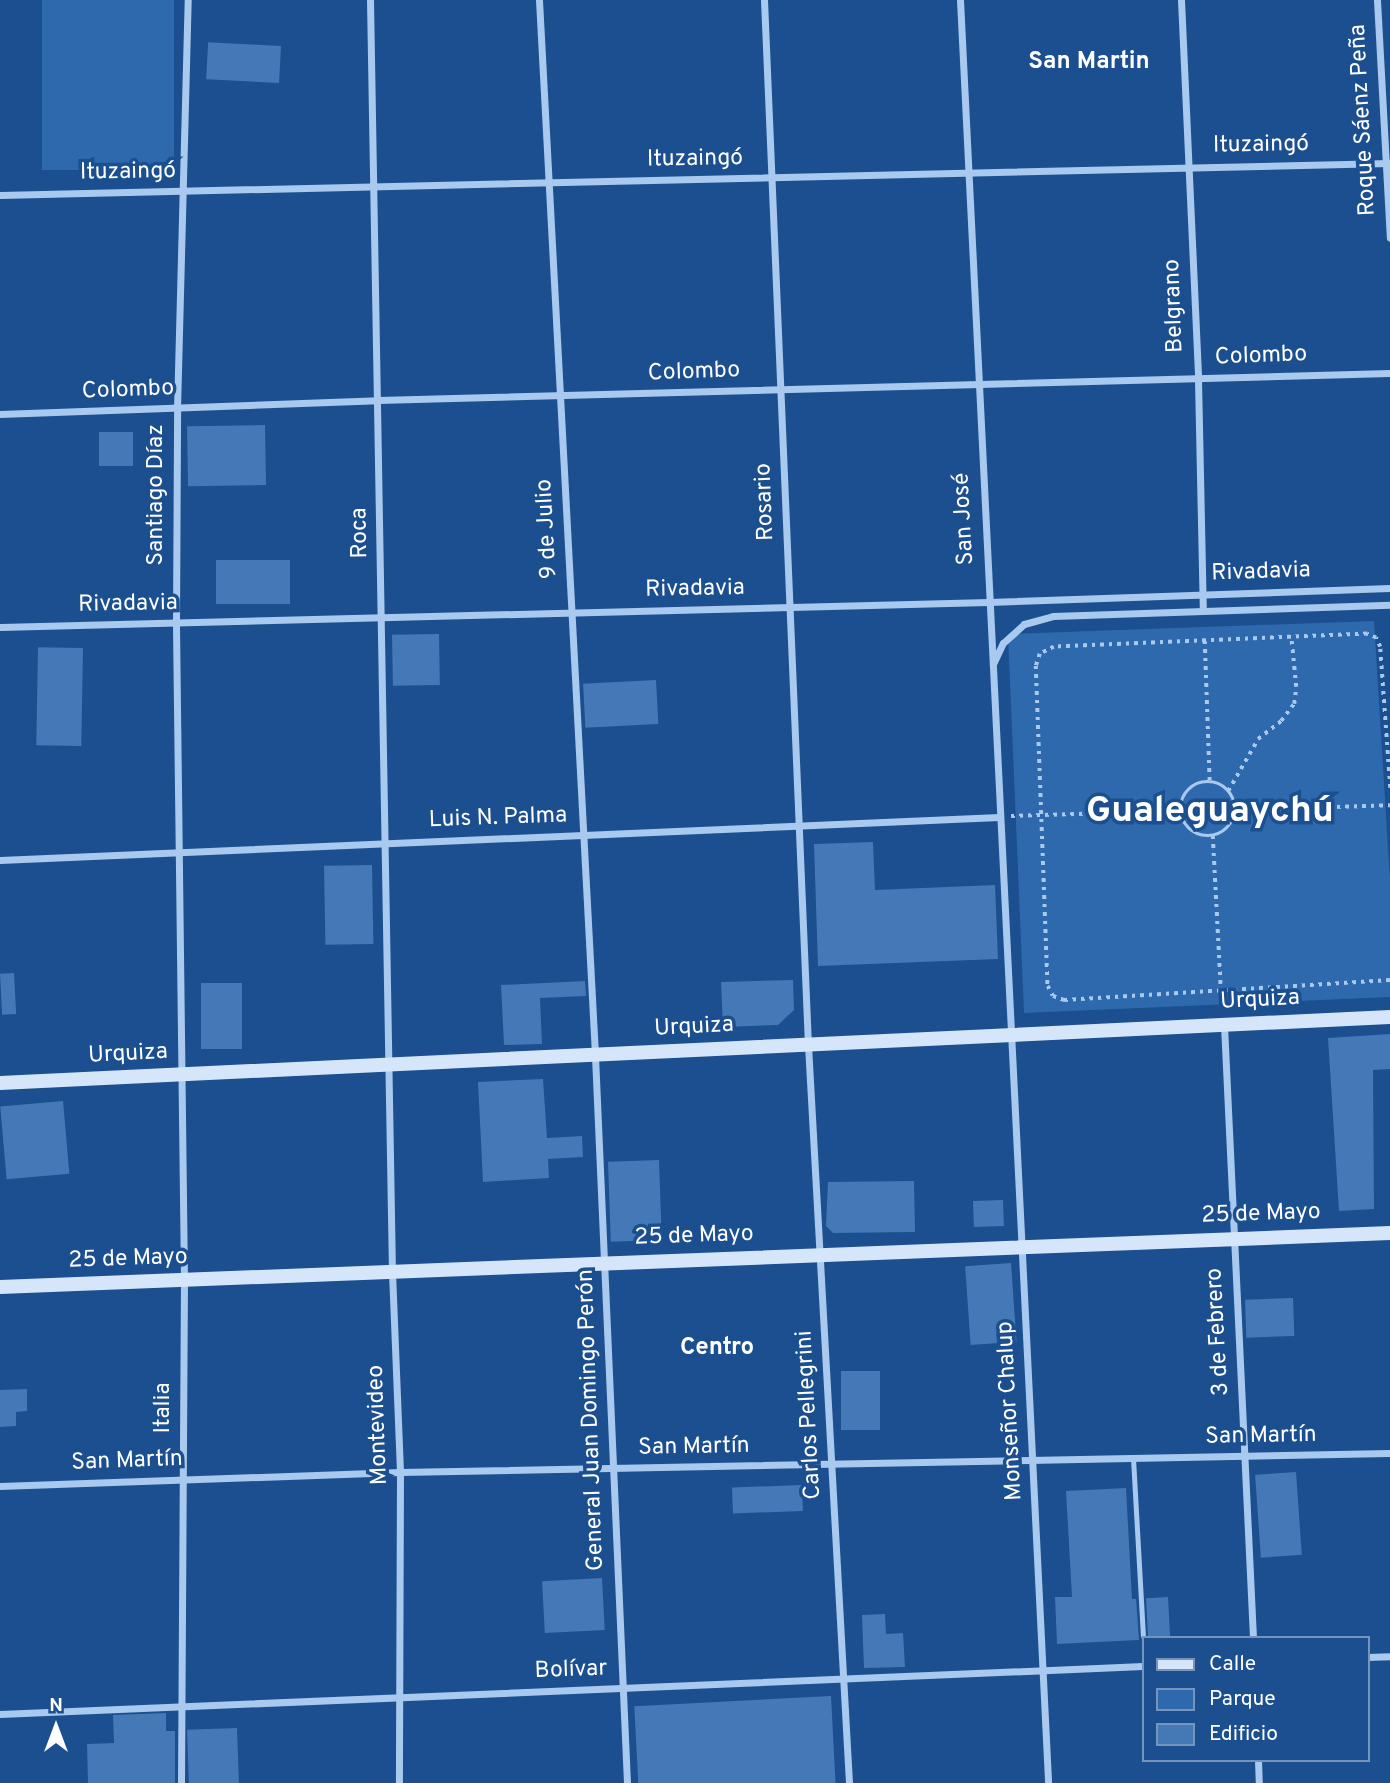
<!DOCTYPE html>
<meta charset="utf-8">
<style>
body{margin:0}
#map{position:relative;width:1390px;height:1783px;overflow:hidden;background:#1b4f8f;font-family:Overpass,sans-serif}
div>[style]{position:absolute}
.green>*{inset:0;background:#2e69ad;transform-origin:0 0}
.building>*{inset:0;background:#4478b7;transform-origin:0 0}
.path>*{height:3.5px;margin-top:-1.75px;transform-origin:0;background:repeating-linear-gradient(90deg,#a9c9ee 0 3.5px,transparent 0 8.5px)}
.path>.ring{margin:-1.75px;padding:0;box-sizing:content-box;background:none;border:3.5px solid #a9c9ee;border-radius:50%}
.lane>*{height:5px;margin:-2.5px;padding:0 2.5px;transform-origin:2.5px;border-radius:2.5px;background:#a9c9ee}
.street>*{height:7px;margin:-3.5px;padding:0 3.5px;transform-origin:3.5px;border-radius:3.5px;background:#a9c9ee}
.secondary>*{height:14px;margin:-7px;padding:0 7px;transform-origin:7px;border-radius:7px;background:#d6e6fa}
span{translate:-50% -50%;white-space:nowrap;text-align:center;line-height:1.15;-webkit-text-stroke:7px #1b4f8f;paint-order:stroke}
.street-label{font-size:23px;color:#fff}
.neighbourhood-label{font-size:24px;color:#fff;font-weight:700}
.town-label{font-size:37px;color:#fff;font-weight:700}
.legend{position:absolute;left:1142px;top:1636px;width:228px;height:126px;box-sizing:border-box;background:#1b4f8f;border:2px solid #7695bc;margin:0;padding:9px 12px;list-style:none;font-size:21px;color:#fff}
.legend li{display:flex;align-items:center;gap:14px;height:35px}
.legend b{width:35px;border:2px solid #7695bc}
.north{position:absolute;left:21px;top:1692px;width:70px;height:70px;-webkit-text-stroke:5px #1b4f8f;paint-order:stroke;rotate:0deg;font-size:19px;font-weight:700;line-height:28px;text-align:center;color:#fff}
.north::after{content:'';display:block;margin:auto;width:24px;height:32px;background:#fff;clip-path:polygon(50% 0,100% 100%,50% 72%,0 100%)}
</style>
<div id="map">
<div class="green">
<div style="left:42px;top:0;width:132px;height:170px"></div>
<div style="clip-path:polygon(1374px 621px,1390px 880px,1390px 997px,1024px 1013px,1008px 634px)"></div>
</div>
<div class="building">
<div style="left:281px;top:46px;width:37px;height:73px;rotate:93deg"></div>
<div style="left:265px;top:425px;width:60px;height:78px;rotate:89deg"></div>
<div style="left:99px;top:432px;width:34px;height:34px"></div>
<div style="left:216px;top:560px;width:74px;height:44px"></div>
<div style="left:439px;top:634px;width:51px;height:47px;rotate:89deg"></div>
<div style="left:83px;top:648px;width:98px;height:45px;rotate:91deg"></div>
<div style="left:656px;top:680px;width:44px;height:73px;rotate:87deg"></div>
<div style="clip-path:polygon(873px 842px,875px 890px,995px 885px,998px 959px,818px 966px,814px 844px)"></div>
<div style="left:372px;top:865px;width:79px;height:48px;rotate:89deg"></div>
<div style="left:14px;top:973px;width:41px;height:14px;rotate:87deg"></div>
<div style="clip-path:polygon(793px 980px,794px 1010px,778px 1025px,723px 1027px,721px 982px)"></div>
<div style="clip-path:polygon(585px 981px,586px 996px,540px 998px,542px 1044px,504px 1045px,501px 985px)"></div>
<div style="left:201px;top:983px;width:41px;height:66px"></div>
<div style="clip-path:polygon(1390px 1034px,1390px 1069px,1373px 1070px,1374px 1209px,1339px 1211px,1328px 1038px)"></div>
<div style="clip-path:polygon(543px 1079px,547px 1138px,582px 1136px,583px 1157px,548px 1159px,549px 1178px,483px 1182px,478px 1082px)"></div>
<div style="left:63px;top:1101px;width:73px;height:63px;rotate:85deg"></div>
<div style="left:659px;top:1160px;width:80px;height:51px;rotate:88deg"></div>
<div style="clip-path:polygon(914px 1181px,915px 1232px,833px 1233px,826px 1226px,828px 1182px)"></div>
<div style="left:1003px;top:1200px;width:26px;height:30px;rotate:88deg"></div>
<div style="left:1011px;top:1263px;width:79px;height:46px;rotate:86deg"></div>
<div style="left:1293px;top:1298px;width:38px;height:48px;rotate:88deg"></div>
<div style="left:841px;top:1371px;width:39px;height:59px"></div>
<div style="clip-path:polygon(27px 1389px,27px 1411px,16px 1412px,16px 1426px,0 1427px,0 1390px)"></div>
<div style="left:1296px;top:1472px;width:83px;height:41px;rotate:86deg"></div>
<div style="left:802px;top:1485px;width:26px;height:70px;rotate:88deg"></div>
<div style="clip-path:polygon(1126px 1488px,1132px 1599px,1136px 1599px,1139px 1640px,1057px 1644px,1055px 1597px,1072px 1597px,1066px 1491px)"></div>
<div style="left:602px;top:1578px;width:52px;height:60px;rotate:87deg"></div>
<div style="left:1168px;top:1597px;width:41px;height:22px;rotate:87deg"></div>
<div style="clip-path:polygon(885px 1614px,886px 1634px,903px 1633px,905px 1667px,864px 1668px,862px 1615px)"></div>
<div style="left:831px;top:1696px;width:87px;height:197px;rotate:87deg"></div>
<div style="clip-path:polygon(166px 1713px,166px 1731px,175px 1731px,175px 1783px,88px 1783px,87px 1744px,114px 1743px,113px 1715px)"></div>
<div style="left:237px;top:1728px;width:55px;height:50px;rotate:88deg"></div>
</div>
<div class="path">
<div style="left:1205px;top:641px;width:141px;rotate:88deg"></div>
<div class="ring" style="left:1181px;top:782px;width:50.5px;height:50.5px"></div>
<div style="left:1390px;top:788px;width:141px;rotate:-94.1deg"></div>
<div style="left:1380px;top:647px;width:10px;rotate:-114deg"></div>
<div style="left:1376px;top:638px;width:10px;rotate:-156deg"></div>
<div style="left:1367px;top:634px;width:313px;rotate:177.6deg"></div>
<div style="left:1054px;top:647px;width:16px;rotate:153deg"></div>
<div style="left:1040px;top:654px;width:13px;rotate:108deg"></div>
<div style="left:1036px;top:666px;width:320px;rotate:87.9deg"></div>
<div style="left:1048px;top:986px;width:11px;rotate:63deg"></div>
<div style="left:1053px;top:996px;width:12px;rotate:20deg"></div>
<div style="left:1064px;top:1000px;width:327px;rotate:-3.5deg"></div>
<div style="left:1228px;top:791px;width:60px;rotate:-60deg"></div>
<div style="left:1258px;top:739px;width:29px;rotate:-38deg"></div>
<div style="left:1281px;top:721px;width:21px;rotate:-53deg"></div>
<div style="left:1294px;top:704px;width:17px;rotate:-83deg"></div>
<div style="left:1296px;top:687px;width:51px;rotate:-95.6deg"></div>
<div style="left:1235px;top:810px;width:155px;rotate:-1.8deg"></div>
<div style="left:1011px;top:816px;width:169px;rotate:-1.7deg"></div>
<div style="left:1213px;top:836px;width:155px;rotate:87deg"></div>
</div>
<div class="lane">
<div style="left:1133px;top:1458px;width:178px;rotate:86.8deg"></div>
</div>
<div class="street">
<div style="left:370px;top:0;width:1272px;rotate:89.01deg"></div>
<div style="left:392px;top:1272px;width:200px;rotate:87.7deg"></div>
<div style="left:400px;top:1472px;width:311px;rotate:90.2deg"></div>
<div style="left:539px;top:0;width:1057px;rotate:86.96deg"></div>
<div style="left:595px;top:1056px;width:728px;rotate:87.48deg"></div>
<div style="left:764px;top:0;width:1046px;rotate:87.59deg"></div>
<div style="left:808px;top:1045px;width:739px;rotate:86.82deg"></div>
<div style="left:960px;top:0;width:1785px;rotate:87.17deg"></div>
<div style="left:1181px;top:0;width:379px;rotate:87.4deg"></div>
<div style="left:1198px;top:379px;width:232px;rotate:88.8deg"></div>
<div style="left:1377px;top:0;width:238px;rotate:86.9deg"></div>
<div style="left:0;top:195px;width:1390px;rotate:-1.32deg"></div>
<div style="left:0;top:414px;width:378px;rotate:-2.1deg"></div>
<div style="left:378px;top:400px;width:1012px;rotate:-1.53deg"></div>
<div style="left:0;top:627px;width:989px;rotate:-1.45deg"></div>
<div style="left:989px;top:602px;width:401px;rotate:-2deg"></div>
<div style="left:993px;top:664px;width:23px;rotate:-65deg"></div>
<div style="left:1003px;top:643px;width:28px;rotate:-42deg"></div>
<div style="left:1024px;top:624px;width:30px;rotate:-15deg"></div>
<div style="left:1053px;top:616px;width:337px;rotate:-1.9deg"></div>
<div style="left:0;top:860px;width:1000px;rotate:-2.46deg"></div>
<div style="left:1224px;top:1025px;width:614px;rotate:87.29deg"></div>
<div style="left:0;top:1486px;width:400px;rotate:-2deg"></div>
<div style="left:400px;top:1472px;width:990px;rotate:-1.1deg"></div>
<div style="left:1367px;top:1657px;width:23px;rotate:-2deg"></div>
<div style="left:0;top:1714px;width:1144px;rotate:-2.4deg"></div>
<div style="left:1258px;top:1760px;width:23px;rotate:88deg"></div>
<div style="left:181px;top:1783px;width:503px;rotate:-89.66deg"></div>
<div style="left:184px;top:1280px;width:657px;rotate:-90.7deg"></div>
<div style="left:176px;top:623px;width:214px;rotate:-89.7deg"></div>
<div style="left:177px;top:409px;width:409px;rotate:-88.5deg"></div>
</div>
<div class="secondary">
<div style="left:0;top:1083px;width:1392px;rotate:-2.72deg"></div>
<div style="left:0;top:1287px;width:1391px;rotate:-2.22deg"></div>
</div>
<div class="street-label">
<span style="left:1364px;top:120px;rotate:-93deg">Roque Sáenz Peña</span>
<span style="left:1261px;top:146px;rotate:-1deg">Ituzaingó</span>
<span style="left:695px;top:160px;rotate:-1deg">Ituzaingó</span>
<span style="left:128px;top:173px;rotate:-1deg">Ituzaingó</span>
<span style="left:1175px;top:306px;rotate:-92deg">Belgrano</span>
<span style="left:1261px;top:357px;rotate:-2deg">Colombo</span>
<span style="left:694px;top:373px;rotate:-2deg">Colombo</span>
<span style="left:128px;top:391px;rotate:-2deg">Colombo</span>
<span style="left:157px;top:495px;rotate:-90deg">Santiago Díaz</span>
<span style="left:766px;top:502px;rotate:-92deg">Rosario</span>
<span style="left:965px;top:519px;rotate:-93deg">San José</span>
<span style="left:548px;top:529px;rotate:-93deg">9 de Julio</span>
<span style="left:361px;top:533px;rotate:-91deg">Roca</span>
<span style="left:1261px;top:573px;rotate:-2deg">Rivadavia</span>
<span style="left:695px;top:590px;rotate:-1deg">Rivadavia</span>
<span style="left:128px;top:605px;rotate:-1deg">Rivadavia</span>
<span style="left:498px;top:819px;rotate:-2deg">Luis N. Palma</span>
<span style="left:1260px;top:1001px;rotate:-3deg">Urquiza</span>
<span style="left:694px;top:1028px;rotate:-3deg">Urquiza</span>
<span style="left:128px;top:1055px;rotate:-3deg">Urquiza</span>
<span style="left:1261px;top:1215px;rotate:-2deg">25 de Mayo</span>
<span style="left:694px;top:1237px;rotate:-2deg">25 de Mayo</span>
<span style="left:128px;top:1260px;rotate:-2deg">25 de Mayo</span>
<span style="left:1219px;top:1332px;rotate:-93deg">3 de Febrero</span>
<span style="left:164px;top:1408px;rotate:-90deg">Italia</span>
<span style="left:1011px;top:1411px;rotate:-93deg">Monseñor Chalup</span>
<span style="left:810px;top:1415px;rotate:-93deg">Carlos Pellegrini</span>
<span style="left:592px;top:1420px;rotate:-92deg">General Juan Domingo Perón</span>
<span style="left:379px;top:1425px;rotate:-92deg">Montevideo</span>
<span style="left:1261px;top:1437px;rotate:-1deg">San Martín</span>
<span style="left:694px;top:1448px;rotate:-1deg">San Martín</span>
<span style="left:127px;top:1462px;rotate:-2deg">San Martín</span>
<span style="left:571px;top:1671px;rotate:-2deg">Bolívar</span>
</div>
<div class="neighbourhood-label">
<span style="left:1089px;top:63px">San Martin</span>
<span style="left:717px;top:1349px">Centro</span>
</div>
<div class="town-label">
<span style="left:1210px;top:812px">Gualeguaychú</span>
</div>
<ul class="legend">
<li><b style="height:9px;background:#d6e6fa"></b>Calle</li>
<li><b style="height:19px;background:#2e69ad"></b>Parque</li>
<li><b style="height:19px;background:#4478b7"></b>Edificio</li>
</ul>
<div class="north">N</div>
</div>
